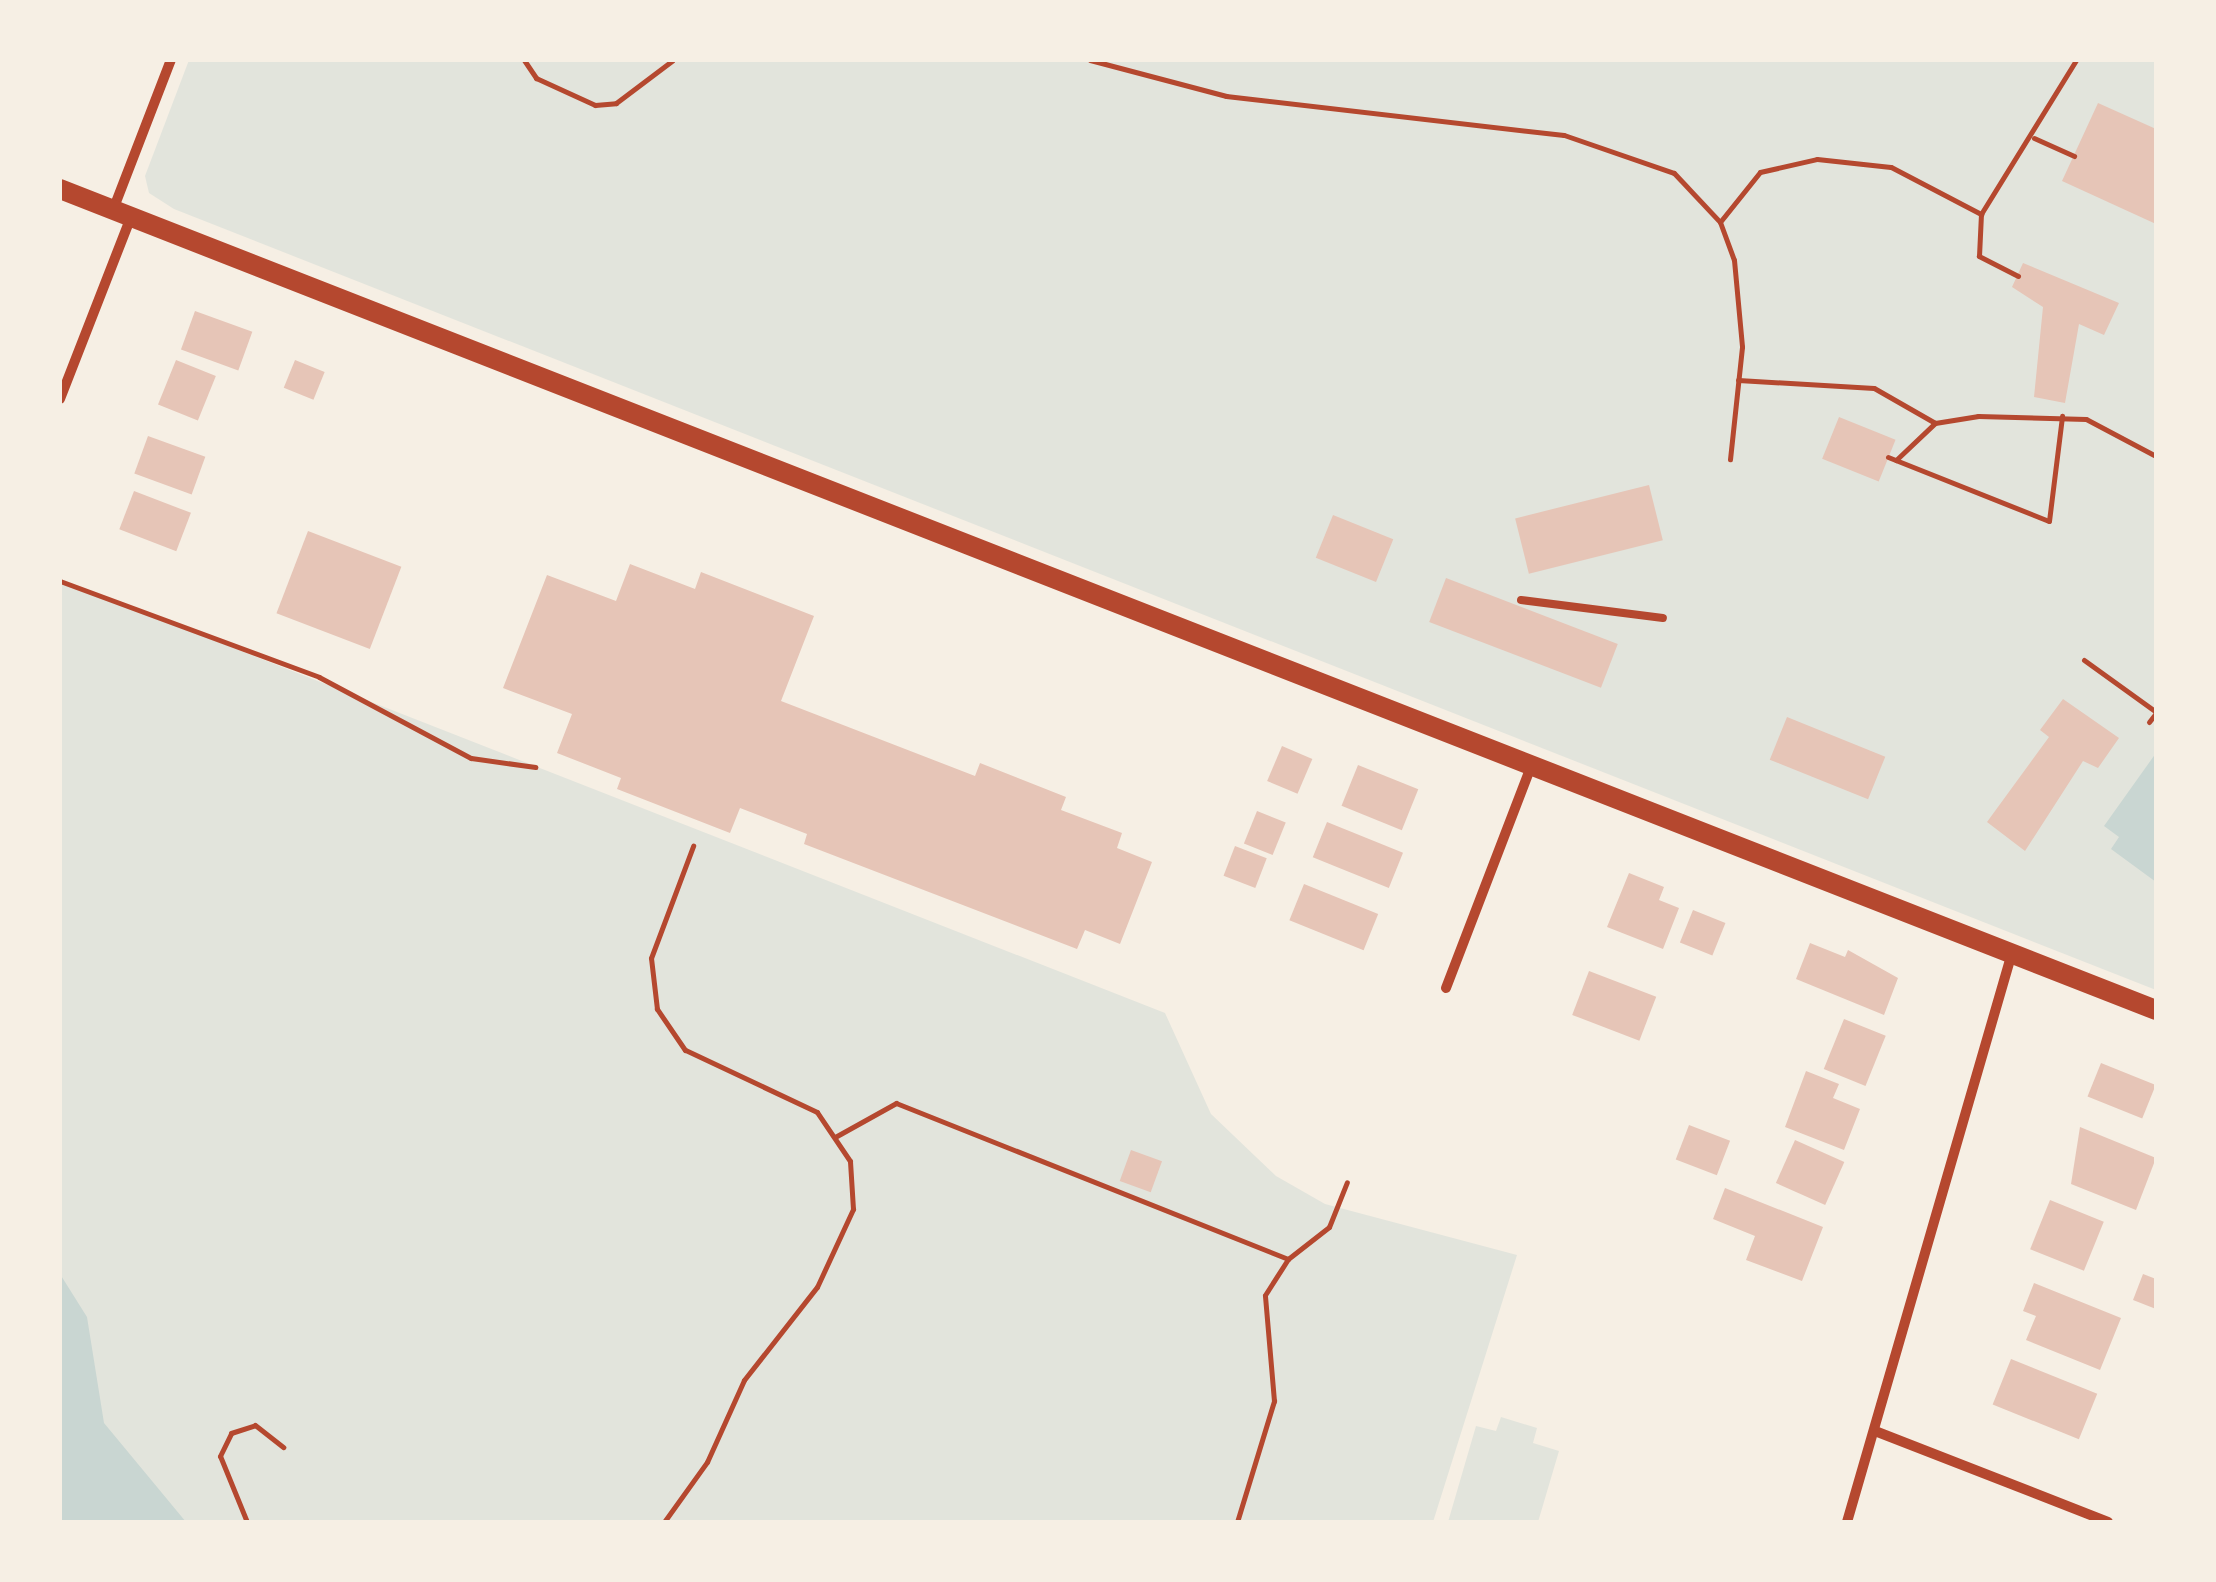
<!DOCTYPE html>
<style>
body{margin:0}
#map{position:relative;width:2216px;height:1582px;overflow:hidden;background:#f6efe4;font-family:"Varela Round",sans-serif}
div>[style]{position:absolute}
.green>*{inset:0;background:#e2e4dc}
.water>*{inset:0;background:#c9d6d2}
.building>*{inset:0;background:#e6c5b7;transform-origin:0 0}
.path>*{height:5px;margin:-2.5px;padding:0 2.5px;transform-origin:2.5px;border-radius:2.5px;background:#b5482f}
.service>*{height:8px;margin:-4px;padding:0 4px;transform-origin:4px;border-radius:4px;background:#b5482f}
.minor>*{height:10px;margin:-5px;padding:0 5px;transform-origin:5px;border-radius:5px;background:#b5482f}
.secondary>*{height:20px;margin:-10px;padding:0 10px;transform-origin:10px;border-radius:10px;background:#b5482f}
span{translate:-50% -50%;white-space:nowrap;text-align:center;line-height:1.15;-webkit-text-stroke:8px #f6efe4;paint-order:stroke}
.frame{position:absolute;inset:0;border:62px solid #f6efe4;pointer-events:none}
</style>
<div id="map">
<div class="green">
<div style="clip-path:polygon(189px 60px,2156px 60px,2156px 990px,174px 209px,149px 193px,145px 176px)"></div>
<div style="clip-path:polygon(60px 580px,1165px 1013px,1211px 1114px,1276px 1176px,1325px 1204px,1517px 1255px,1433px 1522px,60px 1522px)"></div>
<div style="clip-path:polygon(1501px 1417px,1537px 1428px,1533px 1443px,1559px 1451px,1538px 1522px,1448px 1522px,1476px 1426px,1496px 1431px)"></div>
</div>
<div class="water">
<div style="clip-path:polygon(2156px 753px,2156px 882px,2111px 849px,2119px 837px,2104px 826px)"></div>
<div style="clip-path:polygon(60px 1274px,87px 1317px,104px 1423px,186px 1522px,60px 1522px)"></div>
</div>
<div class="building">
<div style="clip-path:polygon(2098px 103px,2156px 129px,2156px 224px,2062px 181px)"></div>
<div style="clip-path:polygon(2023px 263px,2119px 303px,2104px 335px,2079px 324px,2065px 403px,2034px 397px,2043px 307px,2012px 287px)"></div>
<div style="left:195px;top:311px;width:61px;height:41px;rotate:20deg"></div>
<div style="left:176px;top:360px;width:43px;height:48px;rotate:22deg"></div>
<div style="left:295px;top:360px;width:32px;height:30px;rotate:22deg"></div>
<div style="left:1839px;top:417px;width:61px;height:45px;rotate:22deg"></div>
<div style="left:148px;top:436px;width:61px;height:40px;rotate:20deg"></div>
<div style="left:1649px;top:485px;width:57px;height:138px;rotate:76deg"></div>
<div style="left:134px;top:491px;width:61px;height:41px;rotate:21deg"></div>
<div style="left:1333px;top:515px;width:65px;height:46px;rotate:22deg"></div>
<div style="left:308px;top:531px;width:100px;height:88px;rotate:21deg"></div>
<div style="clip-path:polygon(630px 564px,695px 589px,701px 572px,814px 616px,781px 701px,975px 776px,980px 763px,1066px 797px,1061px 810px,1122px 833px,1117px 848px,1152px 862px,1120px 944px,1085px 930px,1077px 949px,804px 844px,807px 834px,740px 808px,730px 833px,617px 789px,621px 778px,557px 753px,572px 714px,503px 688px,547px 575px,616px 601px)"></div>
<div style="left:1446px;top:578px;width:184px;height:47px;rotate:21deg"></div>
<div style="clip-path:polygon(2063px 699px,2119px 738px,2098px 768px,2083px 761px,2025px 851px,1987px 822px,2049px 737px,2040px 730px)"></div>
<div style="left:1787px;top:717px;width:106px;height:46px;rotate:22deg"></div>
<div style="left:1282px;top:746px;width:33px;height:38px;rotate:23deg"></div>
<div style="left:1358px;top:765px;width:65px;height:44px;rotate:22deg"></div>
<div style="left:1257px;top:811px;width:31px;height:35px;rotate:22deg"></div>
<div style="left:1327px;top:822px;width:82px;height:38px;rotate:22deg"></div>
<div style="left:1235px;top:846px;width:34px;height:32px;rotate:21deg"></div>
<div style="clip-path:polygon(1629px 873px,1664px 887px,1659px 900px,1679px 908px,1663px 949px,1607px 927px)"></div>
<div style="left:1304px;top:884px;width:80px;height:39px;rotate:22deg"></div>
<div style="left:1693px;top:910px;width:35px;height:35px;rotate:22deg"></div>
<div style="clip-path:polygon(1810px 943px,1845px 957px,1848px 950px,1898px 978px,1884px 1015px,1796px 979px)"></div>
<div style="left:1589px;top:971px;width:72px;height:47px;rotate:21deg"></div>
<div style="left:1844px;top:1019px;width:45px;height:54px;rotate:22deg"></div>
<div style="left:2101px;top:1063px;width:59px;height:36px;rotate:22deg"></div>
<div style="clip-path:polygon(1806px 1071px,1839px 1084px,1833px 1098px,1860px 1109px,1844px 1150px,1785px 1127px)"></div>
<div style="left:1689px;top:1125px;width:44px;height:37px;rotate:21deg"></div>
<div style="clip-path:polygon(2080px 1127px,2156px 1158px,2136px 1210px,2071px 1184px)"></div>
<div style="left:1795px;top:1140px;width:54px;height:47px;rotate:24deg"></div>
<div style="left:1131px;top:1150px;width:33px;height:33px;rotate:20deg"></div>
<div style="clip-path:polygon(1725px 1188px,1823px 1227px,1802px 1281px,1746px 1260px,1755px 1236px,1713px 1219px)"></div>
<div style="left:2050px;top:1200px;width:58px;height:53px;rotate:22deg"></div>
<div style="clip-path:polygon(2143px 1274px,2156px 1279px,2156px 1309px,2133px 1300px)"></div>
<div style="clip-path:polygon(2034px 1283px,2121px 1318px,2100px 1370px,2026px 1340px,2036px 1316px,2023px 1311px)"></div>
<div style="left:2011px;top:1359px;width:93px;height:49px;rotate:22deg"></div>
</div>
<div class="path">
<div style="left:524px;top:60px;width:22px;rotate:56deg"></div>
<div style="left:536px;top:78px;width:65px;rotate:24.6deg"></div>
<div style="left:595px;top:105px;width:21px;rotate:-5deg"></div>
<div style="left:616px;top:103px;width:71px;rotate:-37deg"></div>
<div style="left:1090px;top:60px;width:141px;rotate:14.8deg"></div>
<div style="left:1226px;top:96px;width:340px;rotate:6.6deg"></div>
<div style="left:1564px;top:135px;width:116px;rotate:19.1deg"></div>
<div style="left:1674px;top:173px;width:67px;rotate:46.8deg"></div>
<div style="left:1720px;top:222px;width:40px;rotate:69.8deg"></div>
<div style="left:1734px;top:260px;width:87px;rotate:84.7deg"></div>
<div style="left:1742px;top:347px;width:113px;rotate:96.1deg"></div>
<div style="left:2034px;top:138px;width:44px;rotate:24.2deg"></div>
<div style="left:1720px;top:222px;width:64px;rotate:-51.3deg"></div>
<div style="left:1760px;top:172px;width:58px;rotate:-12.8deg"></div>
<div style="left:1817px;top:159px;width:74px;rotate:6.2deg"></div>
<div style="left:1891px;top:167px;width:102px;rotate:27.6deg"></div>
<div style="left:2018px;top:276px;width:44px;rotate:-152.9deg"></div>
<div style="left:1979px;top:256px;width:42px;rotate:-87.3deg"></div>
<div style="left:1981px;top:214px;width:181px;rotate:-58.3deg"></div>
<div style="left:1738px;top:380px;width:136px;rotate:3.4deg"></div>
<div style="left:1874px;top:388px;width:70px;rotate:29.8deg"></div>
<div style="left:1888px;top:457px;width:173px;rotate:21.7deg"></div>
<div style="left:2049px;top:521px;width:106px;rotate:-82.9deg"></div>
<div style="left:1896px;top:460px;width:54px;rotate:-43.5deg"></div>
<div style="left:1935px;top:423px;width:44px;rotate:-9.2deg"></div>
<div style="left:1978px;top:416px;width:108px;rotate:1.6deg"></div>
<div style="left:2086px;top:419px;width:79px;rotate:27.9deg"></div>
<div style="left:60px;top:581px;width:276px;rotate:20.3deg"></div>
<div style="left:319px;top:677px;width:172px;rotate:28.1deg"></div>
<div style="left:471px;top:758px;width:65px;rotate:8deg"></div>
<div style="left:2084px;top:660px;width:89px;rotate:35.8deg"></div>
<div style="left:2149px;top:722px;width:11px;rotate:-52deg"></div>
<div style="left:835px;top:1137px;width:70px;rotate:-29.1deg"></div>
<div style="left:896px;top:1103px;width:422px;rotate:21.7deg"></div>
<div style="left:247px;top:1522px;width:71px;rotate:-112.2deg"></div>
<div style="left:220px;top:1456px;width:25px;rotate:-64deg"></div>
<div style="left:231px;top:1433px;width:25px;rotate:-18deg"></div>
<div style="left:255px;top:1425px;width:36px;rotate:38deg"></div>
<div style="left:664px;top:1522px;width:74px;rotate:-54.4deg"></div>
<div style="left:707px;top:1462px;width:90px;rotate:-65.7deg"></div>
<div style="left:744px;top:1380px;width:118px;rotate:-51.9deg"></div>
<div style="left:817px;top:1287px;width:86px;rotate:-65.2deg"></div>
<div style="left:853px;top:1209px;width:48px;rotate:-93.6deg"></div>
<div style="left:850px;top:1161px;width:59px;rotate:-124deg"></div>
<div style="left:817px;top:1112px;width:146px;rotate:-154.8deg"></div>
<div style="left:685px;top:1050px;width:50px;rotate:-124.3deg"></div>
<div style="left:657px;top:1009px;width:51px;rotate:-96.7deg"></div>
<div style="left:651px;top:958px;width:120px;rotate:-69.4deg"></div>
<div style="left:1237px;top:1522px;width:127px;rotate:-73deg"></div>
<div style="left:1274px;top:1401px;width:106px;rotate:-94.9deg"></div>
<div style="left:1265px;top:1295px;width:43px;rotate:-57.4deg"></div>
<div style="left:1288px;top:1259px;width:52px;rotate:-38deg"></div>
<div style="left:1329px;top:1227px;width:48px;rotate:-68.2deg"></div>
</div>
<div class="service">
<div style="left:1521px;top:600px;width:143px;rotate:7.2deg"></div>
</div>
<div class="minor">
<div style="left:113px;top:210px;width:161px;rotate:-68.9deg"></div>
<div style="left:60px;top:399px;width:195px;rotate:-68.7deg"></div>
<div style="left:1446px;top:988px;width:238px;rotate:-69deg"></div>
<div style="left:1875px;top:1431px;width:250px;rotate:21.3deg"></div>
<div style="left:1847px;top:1522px;width:592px;rotate:-73.83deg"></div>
</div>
<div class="secondary">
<div style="left:60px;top:189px;width:2251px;rotate:21.39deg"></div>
</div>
<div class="frame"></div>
</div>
